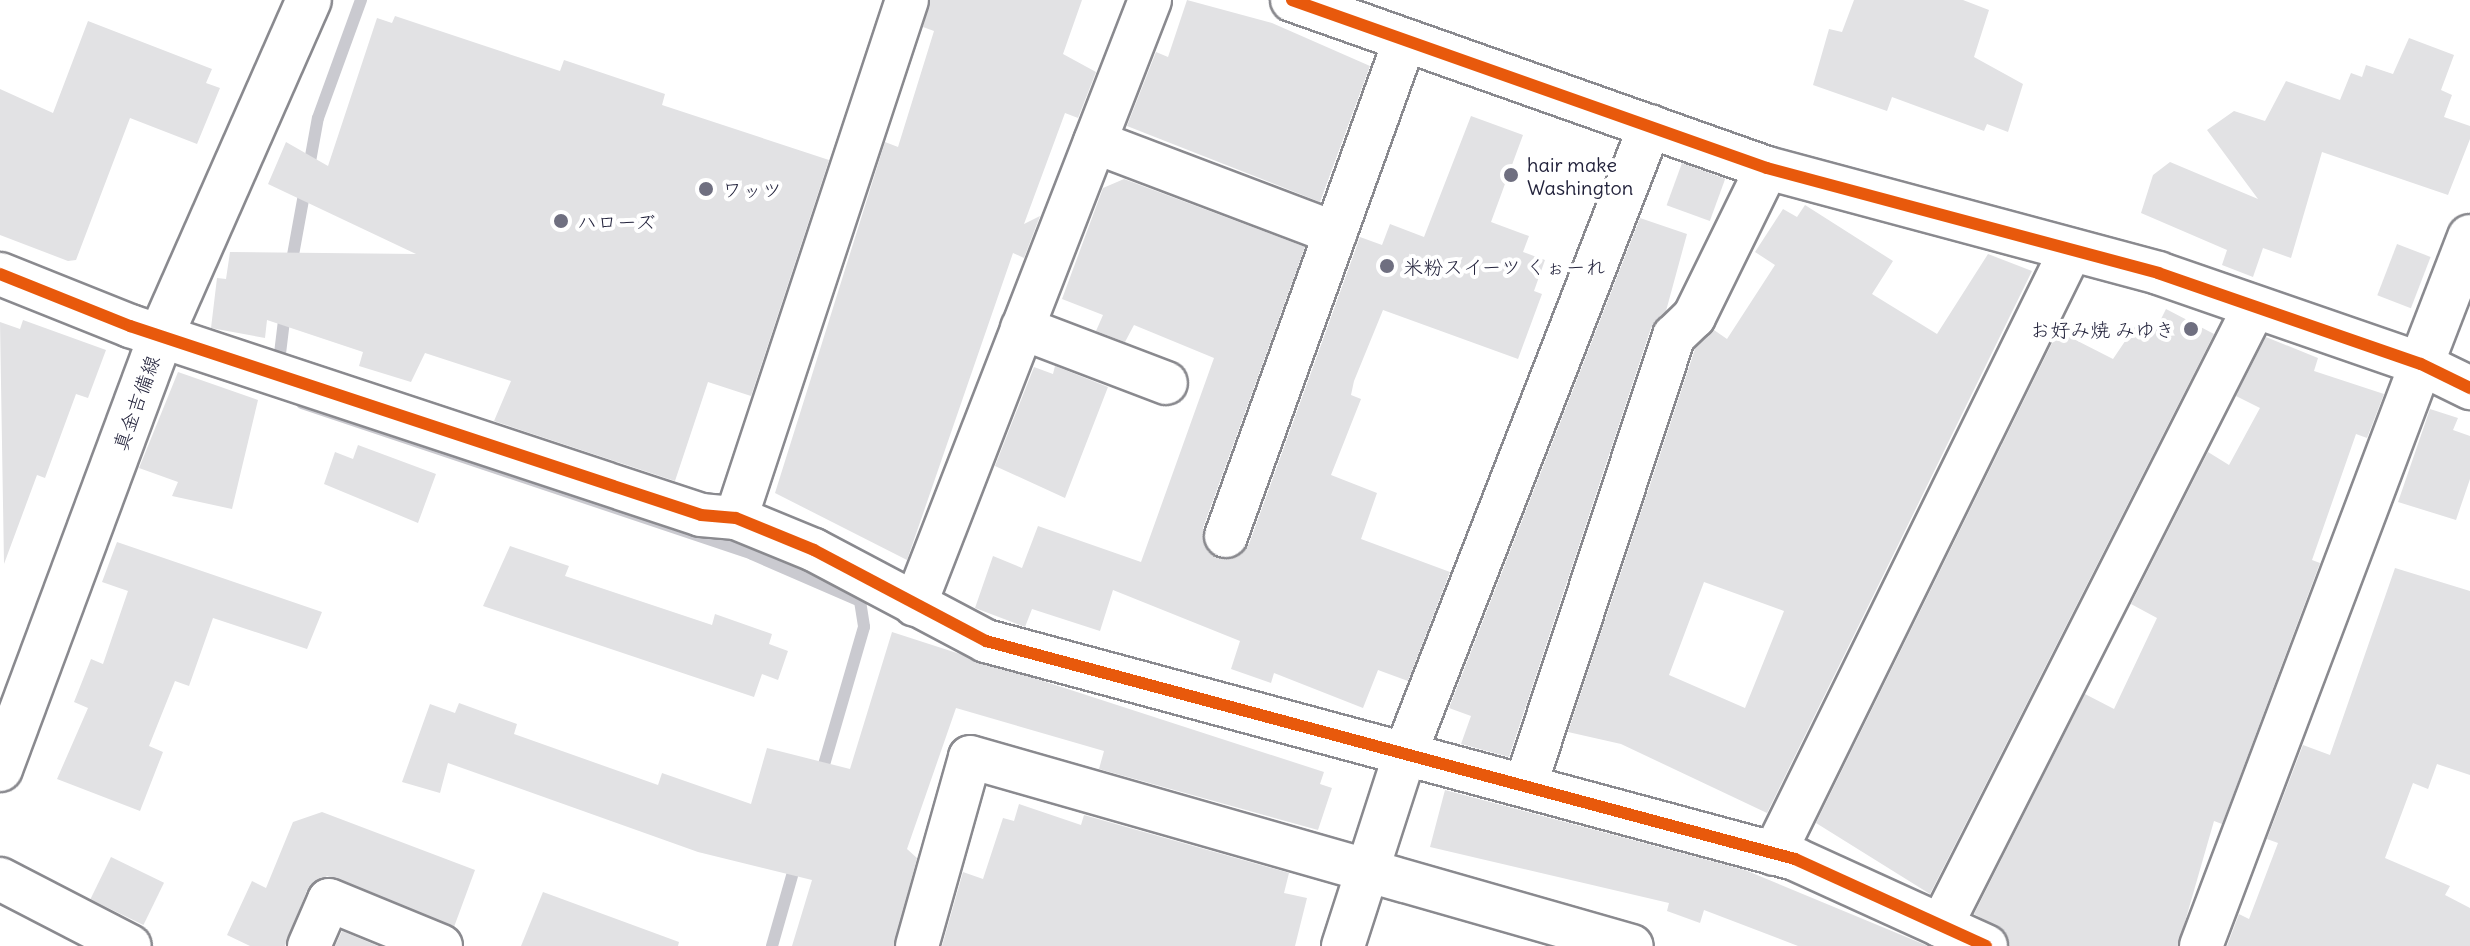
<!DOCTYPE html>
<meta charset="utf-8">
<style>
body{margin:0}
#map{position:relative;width:2470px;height:946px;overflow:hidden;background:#fff;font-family:Delius,"Klee One",sans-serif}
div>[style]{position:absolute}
.stream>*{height:12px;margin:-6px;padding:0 6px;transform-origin:6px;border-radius:6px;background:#cacad0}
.building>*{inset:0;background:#e2e2e4;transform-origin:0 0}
.roads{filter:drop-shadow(2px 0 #8a8a8f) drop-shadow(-2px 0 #8a8a8f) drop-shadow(0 2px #8a8a8f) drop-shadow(0 -2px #8a8a8f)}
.minor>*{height:42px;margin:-21px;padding:0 21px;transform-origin:21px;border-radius:21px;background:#fff}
.tertiary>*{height:44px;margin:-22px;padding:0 22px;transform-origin:22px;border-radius:22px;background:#fff}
.secondary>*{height:44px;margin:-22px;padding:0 22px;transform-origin:22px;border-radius:22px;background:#fff}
.cycleway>*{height:12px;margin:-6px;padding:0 6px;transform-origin:6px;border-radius:6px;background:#e8590c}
.dots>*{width:22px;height:22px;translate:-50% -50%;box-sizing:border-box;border:4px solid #fff;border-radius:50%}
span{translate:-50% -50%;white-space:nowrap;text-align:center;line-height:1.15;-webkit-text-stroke:8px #fff;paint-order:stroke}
.poi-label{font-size:20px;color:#22223b}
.left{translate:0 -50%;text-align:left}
.right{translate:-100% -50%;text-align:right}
.street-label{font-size:20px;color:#22223b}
</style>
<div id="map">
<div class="stream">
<div style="left:291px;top:266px;width:150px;rotate:-79.7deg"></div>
<div style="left:318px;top:118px;width:126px;rotate:-70deg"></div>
<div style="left:278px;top:370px;width:58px;rotate:-83.1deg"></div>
<div style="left:302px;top:403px;width:475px;rotate:18.5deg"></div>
<div style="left:752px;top:554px;width:118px;rotate:23.5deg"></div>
<div style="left:860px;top:601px;width:26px;rotate:81deg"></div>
<div style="left:864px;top:627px;width:154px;rotate:106.2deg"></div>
<div style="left:772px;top:946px;width:87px;rotate:-74.1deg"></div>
</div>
<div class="building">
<div style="clip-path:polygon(930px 0,1082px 0,1063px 54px,1096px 72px,1078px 118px,1065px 113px,1024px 224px,1040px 216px,1024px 258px,1013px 253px,907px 560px,775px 493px,885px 142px,898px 147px,934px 31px,923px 27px)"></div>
<div style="clip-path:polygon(1187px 0,1272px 23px,1370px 66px,1320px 202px,1127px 126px,1156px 52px,1168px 57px)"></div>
<div style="clip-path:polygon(1854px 0,1963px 0,1989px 10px,1974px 57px,2023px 84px,2008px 132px,1987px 124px,1984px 131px,1892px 97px,1887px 111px,1813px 85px,1829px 29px,1842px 32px)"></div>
<div style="clip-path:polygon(395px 16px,560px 71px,564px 60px,665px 94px,662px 105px,829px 160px,751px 396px,708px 382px,675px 481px,494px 421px,511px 381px,425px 353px,411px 382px,359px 366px,363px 352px,267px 320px,265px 338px,211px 328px,217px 278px,226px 279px,230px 252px,416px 254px,268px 184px,286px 142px,328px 166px,377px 18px,392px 23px)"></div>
<div style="clip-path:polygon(88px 21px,212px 69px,206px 83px,220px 88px,197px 144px,130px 118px,76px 260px,68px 261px,0 235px,0 89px,53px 113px)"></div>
<div style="clip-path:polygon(2409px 38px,2454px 55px,2441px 90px,2452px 95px,2444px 117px,2470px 126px,2470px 139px,2448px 195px,2322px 152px,2291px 258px,2263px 248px,2253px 277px,2222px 265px,2227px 250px,2141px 213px,2153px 175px,2170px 162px,2258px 199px,2207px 130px,2234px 111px,2265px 121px,2286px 81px,2340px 100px,2351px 73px,2362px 77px,2366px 65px,2393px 74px)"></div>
<div style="clip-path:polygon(1471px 116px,1523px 135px,1491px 222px,1529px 236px,1523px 252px,1545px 260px,1534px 291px,1542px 294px,1518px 359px,1383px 310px,1354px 381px,1351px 395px,1361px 399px,1331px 475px,1377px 493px,1361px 539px,1450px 572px,1408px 681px,1378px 670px,1363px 708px,1274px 673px,1271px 683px,1231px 669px,1240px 641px,1113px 590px,1100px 631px,1032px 609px,1025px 627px,975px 608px,993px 556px,1022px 568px,1038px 526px,1141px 562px,1214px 358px,1134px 325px,1125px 342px,1096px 331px,1103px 315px,1062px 299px,1103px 188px,1124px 179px,1305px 247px,1203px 528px,1208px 552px,1231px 559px,1249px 544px,1360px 237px,1382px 245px,1390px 224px,1424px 237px)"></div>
<div style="left:1682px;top:163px;width:46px;height:45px;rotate:20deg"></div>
<div style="clip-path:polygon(evenodd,1805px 205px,1893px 261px,1872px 294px,1937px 334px,1988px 254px,2032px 271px,1767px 813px,1621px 744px,1568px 732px,1695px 349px,1714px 330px,1727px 339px,1775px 265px,1755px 252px,1783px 209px,1797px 217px,1805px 205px,1704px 582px,1784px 611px,1745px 708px,1669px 675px,1704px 582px)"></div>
<div style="clip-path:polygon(1640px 218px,1687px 234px,1666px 311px,1651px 328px,1509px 757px,1461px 744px,1471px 716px,1449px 708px)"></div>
<div style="left:2397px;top:244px;width:36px;height:55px;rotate:21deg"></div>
<div style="clip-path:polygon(2166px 309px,2214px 334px,1930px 894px,1816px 823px,2058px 331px,2113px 359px,2136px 325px,2154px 333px)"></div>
<div style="clip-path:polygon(23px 320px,106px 350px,88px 398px,76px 394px,45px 478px,37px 475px,4px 564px,0 322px,20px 329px)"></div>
<div style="clip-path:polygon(2266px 337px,2318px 358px,2314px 371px,2384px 394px,2367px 438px,2356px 434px,2312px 560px,2320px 563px,2222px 824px,2214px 821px,2178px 946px,2010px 946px,2005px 931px,1974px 914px,2085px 694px,2114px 709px,2157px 618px,2131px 604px,2208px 452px,2229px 465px,2260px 408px,2236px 396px)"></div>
<div style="clip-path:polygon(1055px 366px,1108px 387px,1065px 498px,995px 466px,1034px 367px,1053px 374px)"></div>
<div style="clip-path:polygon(178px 372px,258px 400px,232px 509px,172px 496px,178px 482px,139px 468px)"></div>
<div style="clip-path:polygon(2430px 409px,2458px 418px,2453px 430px,2470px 436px,2470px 479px,2456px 520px,2398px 502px)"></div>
<div style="clip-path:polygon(358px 445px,436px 474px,418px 523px,324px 484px,335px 452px,353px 459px)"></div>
<div style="clip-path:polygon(117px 542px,322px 612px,307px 649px,213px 618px,189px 686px,175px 681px,149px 746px,163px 752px,140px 811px,57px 779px,88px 708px,74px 702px,91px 659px,103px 664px,128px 591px,102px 582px)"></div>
<div style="clip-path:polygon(510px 546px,569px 566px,565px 576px,712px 625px,715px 614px,772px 634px,769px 644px,788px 651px,778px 680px,762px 674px,754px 697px,483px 606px)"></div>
<div style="clip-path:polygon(2395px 568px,2470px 591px,2470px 775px,2437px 764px,2428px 789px,2413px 783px,2385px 858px,2450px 886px,2445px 895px,2470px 908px,2470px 946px,2227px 946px,2239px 914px,2249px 919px,2278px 843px,2267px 839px,2303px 745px,2330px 755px)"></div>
<div style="clip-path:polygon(892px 632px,1324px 772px,1320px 784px,1332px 788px,1318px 830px,1099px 769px,1104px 751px,956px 708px,907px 849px,917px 858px,894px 946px,792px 946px,812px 880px,698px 852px,448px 763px,440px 793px,402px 782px,430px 704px,455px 713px,459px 703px,517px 724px,514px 734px,658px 785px,662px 773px,751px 804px,767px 748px,850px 769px)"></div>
<div style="clip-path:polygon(1445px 790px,1745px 870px,1928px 946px,1798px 946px,1704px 910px,1700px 923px,1667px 911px,1669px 903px,1430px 847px)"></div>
<div style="clip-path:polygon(1019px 804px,1081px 825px,1084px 815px,1289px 873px,1284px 893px,1307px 898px,1295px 946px,942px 946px,963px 872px,983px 879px,1003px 818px,1014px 821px)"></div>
<div style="clip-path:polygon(322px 812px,475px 870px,454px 927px,327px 876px,307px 890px,285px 946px,250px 946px,227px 935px,252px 881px,266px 888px,293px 822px)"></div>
<div style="left:111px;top:857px;width:59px;height:47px;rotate:26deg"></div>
<div style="clip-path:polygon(543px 892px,679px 942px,678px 946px,521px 946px)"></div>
<div style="clip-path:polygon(342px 931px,378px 946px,335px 946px)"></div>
</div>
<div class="roads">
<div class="minor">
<div style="left:1292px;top:0;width:504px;rotate:19.48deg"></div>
<div style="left:1767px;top:168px;width:405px;rotate:15deg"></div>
<div style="left:2158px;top:273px;width:278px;rotate:19.1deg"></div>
<div style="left:2421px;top:364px;width:55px;rotate:26.1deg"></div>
<div style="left:1095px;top:142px;width:257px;rotate:20.8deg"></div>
<div style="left:0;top:274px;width:140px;rotate:21.8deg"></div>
<div style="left:130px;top:326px;width:601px;rotate:18.31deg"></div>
<div style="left:701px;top:515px;width:35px;rotate:5deg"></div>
<div style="left:736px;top:518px;width:84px;rotate:22.3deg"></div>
<div style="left:814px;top:550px;width:195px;rotate:27.9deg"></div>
<div style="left:986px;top:641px;width:838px;rotate:15.08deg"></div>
<div style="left:1795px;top:859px;width:210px;rotate:24.5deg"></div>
<div style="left:1022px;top:328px;width:154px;rotate:20.9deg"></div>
<div style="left:736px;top:518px;width:545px;rotate:-71.73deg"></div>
<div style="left:1226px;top:536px;width:527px;rotate:-70.16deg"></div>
<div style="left:915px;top:605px;width:649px;rotate:-68.77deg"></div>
<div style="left:1525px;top:786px;width:474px;rotate:-71.7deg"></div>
<div style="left:1674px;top:336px;width:28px;rotate:-44deg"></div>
<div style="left:1694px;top:317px;width:166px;rotate:-63.9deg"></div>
<div style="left:1774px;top:854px;width:673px;rotate:-63.82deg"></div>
<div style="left:0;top:879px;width:146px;rotate:27.3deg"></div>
<div style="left:1941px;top:926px;width:693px;rotate:-63.14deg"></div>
<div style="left:309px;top:946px;width:50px;rotate:-66.5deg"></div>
<div style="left:329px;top:900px;width:121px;rotate:22.3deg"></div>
<div style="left:917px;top:946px;width:196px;rotate:-74.3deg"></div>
<div style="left:970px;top:757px;width:688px;rotate:15.93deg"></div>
<div style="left:1343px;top:946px;width:202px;rotate:-72.1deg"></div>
<div style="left:1405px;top:754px;width:674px;rotate:-68.69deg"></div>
<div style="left:2201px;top:946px;width:622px;rotate:-69.29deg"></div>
</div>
<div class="tertiary">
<div style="left:2421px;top:364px;width:136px;rotate:-68.9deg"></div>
</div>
<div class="secondary">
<div style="left:0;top:769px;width:465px;rotate:-69.6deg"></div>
<div style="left:162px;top:333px;width:364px;rotate:-66.2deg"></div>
</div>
</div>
<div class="cycleway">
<div style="left:1292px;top:0;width:504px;rotate:19.48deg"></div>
<div style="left:1767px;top:168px;width:405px;rotate:15deg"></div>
<div style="left:2158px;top:273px;width:278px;rotate:19.1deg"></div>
<div style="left:2421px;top:364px;width:55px;rotate:26.1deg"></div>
<div style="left:0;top:274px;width:140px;rotate:21.8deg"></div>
<div style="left:130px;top:326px;width:601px;rotate:18.31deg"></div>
<div style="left:701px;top:515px;width:35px;rotate:5deg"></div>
<div style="left:736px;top:518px;width:84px;rotate:22.3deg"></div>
<div style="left:814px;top:550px;width:195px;rotate:27.9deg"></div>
<div style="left:986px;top:641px;width:838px;rotate:15.08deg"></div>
<div style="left:1795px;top:859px;width:210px;rotate:24.5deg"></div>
</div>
<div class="dots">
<div style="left:1511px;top:175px;background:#6f6f80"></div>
<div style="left:706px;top:189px;background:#6f6f80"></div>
<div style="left:561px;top:221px;background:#6f6f80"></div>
<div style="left:1387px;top:266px;background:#6f6f80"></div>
<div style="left:2191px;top:329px;background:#6f6f80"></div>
</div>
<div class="poi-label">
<span class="left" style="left:1527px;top:176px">hair make<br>Washington</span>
<span class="left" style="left:722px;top:189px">ワッツ</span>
<span class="left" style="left:577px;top:221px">ハローズ</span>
<span class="left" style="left:1403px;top:266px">米粉スイーツ くぉーれ</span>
<span class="right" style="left:2175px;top:329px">お好み焼 みゆき</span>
</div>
<div class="street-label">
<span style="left:136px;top:403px;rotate:-70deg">真金吉備線</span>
</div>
</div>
